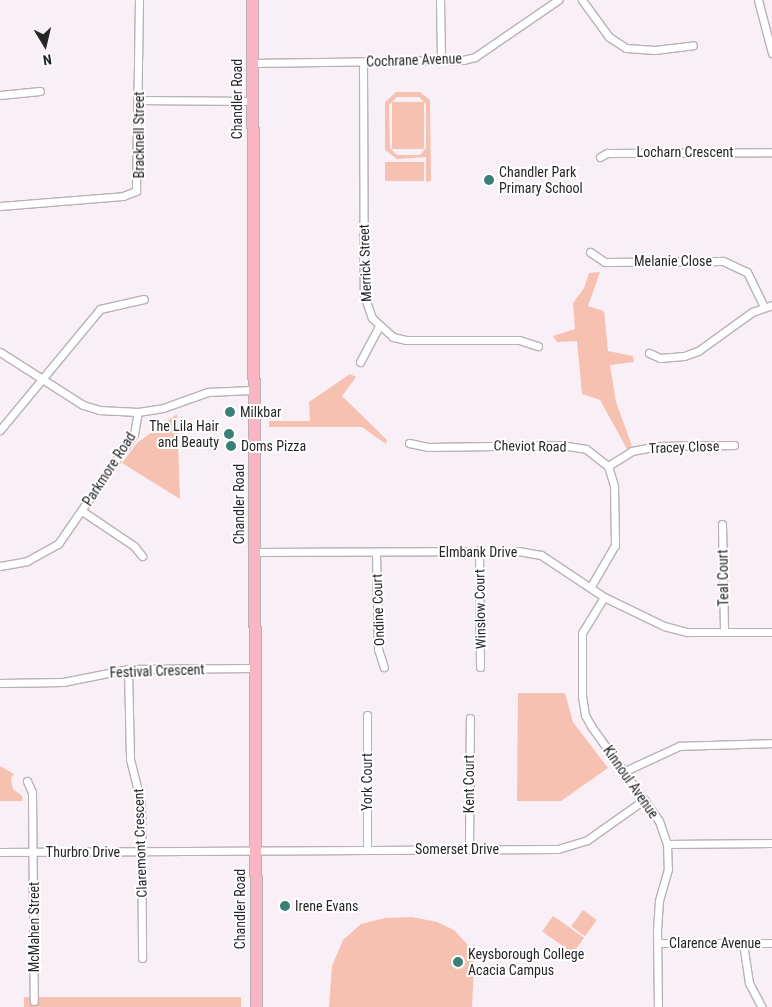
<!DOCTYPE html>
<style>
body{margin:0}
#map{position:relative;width:772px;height:1007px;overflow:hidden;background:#f9eff6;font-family:"Roboto Condensed",sans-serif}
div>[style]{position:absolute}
.green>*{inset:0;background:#f7c1b1;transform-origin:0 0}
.roads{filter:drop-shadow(1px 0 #bab1b7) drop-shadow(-1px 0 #bab1b7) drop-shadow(0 1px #bab1b7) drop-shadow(0 -1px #bab1b7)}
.minor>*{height:7px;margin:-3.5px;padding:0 3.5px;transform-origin:3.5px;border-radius:3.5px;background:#fff}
.primary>*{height:11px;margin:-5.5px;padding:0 5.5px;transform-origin:5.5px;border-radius:5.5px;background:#f9b5c4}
.dots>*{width:14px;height:14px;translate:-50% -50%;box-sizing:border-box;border:2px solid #fff;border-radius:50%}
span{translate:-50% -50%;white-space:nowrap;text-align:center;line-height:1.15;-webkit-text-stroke:4px #fff;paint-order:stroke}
.street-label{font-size:14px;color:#282527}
.poi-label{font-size:14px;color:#282527}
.left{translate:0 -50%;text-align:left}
.right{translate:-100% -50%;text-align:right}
.north{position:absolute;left:20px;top:20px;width:50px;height:50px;-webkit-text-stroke:4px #fff;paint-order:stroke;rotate:171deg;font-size:14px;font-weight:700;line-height:20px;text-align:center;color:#282527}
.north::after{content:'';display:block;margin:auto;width:18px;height:22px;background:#282527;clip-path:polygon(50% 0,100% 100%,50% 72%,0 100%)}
</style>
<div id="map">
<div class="green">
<div style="clip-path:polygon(evenodd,396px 92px,420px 92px,430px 100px,431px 181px,426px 182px,426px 157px,397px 159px,385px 150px,385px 102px,396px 92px,397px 97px,419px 97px,426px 104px,426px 148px,420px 155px,397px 155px,390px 148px,389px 105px,397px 97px)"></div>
<div style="left:424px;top:102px;width:47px;height:32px;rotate:90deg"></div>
<div style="left:385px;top:162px;width:39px;height:19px"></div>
<div style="clip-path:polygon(600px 272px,588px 306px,604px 311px,608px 351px,633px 356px,634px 362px,610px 365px,616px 402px,632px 446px,627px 449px,600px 400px,582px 394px,577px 341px,557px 342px,553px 336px,575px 329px,573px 303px,584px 288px,589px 273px)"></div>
<div style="clip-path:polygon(350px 374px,356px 377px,342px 396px,387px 440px,386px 444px,362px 427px,269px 427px,269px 421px,310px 421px,309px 402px)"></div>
<div style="clip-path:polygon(177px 414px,180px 499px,122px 463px,137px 443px)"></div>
<div style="clip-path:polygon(518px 693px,565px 693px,573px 722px,608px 768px,561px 801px,517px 801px)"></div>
<div style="clip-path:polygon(0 766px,14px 774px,11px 778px,13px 789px,22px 796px,23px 801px,0 801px)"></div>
<div style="left:583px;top:910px;width:17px;height:20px;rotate:36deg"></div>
<div style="left:553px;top:916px;width:38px;height:19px;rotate:35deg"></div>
<div style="clip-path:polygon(412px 917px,437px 922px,454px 930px,467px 944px,474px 965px,472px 1007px,329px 1007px,332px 966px,343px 940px,361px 924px,385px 918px)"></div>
<div style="left:24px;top:997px;width:217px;height:10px"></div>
</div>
<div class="roads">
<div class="minor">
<div style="left:440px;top:0;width:60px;rotate:89deg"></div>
<div style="left:582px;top:0;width:46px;rotate:53.9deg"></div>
<div style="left:609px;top:37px;width:20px;rotate:33deg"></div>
<div style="left:626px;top:48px;width:29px;rotate:4deg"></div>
<div style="left:655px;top:50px;width:38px;rotate:-7deg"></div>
<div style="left:758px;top:0;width:55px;rotate:75.2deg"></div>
<div style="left:363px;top:62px;width:233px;rotate:89.8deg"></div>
<div style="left:364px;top:295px;width:24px;rotate:71deg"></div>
<div style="left:372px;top:318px;width:28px;rotate:42deg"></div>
<div style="left:393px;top:337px;width:13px;rotate:13deg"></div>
<div style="left:406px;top:340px;width:113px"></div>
<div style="left:519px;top:340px;width:20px;rotate:18deg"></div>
<div style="left:252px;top:63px;width:211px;rotate:-0.8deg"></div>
<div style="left:463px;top:60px;width:12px;rotate:-14deg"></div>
<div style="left:475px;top:57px;width:101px;rotate:-34.5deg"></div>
<div style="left:0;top:95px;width:40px;rotate:-5.7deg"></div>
<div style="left:139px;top:100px;width:113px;rotate:0.5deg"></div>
<div style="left:600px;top:157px;width:8px;rotate:-30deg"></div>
<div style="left:607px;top:153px;width:165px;rotate:-0.3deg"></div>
<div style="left:0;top:206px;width:123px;rotate:-4.6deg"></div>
<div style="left:123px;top:196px;width:14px;rotate:-21deg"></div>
<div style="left:136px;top:191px;width:191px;rotate:-89.1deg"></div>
<div style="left:590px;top:252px;width:18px;rotate:34deg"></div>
<div style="left:605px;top:262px;width:118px;rotate:-0.5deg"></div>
<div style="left:723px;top:261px;width:26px;rotate:25deg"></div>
<div style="left:747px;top:272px;width:39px;rotate:64deg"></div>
<div style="left:0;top:352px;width:98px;rotate:32.6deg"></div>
<div style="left:83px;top:405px;width:17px;rotate:17deg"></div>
<div style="left:99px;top:410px;width:39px;rotate:3deg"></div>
<div style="left:649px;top:353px;width:12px;rotate:24deg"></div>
<div style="left:660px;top:358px;width:24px;rotate:-5deg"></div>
<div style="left:684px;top:356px;width:15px;rotate:-20deg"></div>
<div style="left:698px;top:351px;width:67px;rotate:-35.8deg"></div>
<div style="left:752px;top:312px;width:21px;rotate:-19deg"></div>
<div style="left:360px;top:362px;width:40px;rotate:-62deg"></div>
<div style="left:0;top:430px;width:157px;rotate:-50.4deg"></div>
<div style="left:100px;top:309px;width:45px;rotate:-12.8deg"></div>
<div style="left:409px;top:443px;width:19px;rotate:12deg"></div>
<div style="left:428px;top:447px;width:133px;rotate:-0.9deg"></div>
<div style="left:561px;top:445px;width:25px;rotate:9deg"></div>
<div style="left:586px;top:449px;width:28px;rotate:38deg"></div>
<div style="left:608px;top:466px;width:21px;rotate:73deg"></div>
<div style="left:614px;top:486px;width:59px;rotate:89deg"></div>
<div style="left:615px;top:545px;width:48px;rotate:120.3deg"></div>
<div style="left:608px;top:466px;width:28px;rotate:-32deg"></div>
<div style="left:632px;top:451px;width:26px;rotate:-11deg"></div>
<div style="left:658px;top:446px;width:76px;rotate:-0.8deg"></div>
<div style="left:82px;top:511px;width:63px;rotate:33.9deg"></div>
<div style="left:134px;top:546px;width:13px;rotate:51deg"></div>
<div style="left:722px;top:524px;width:108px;rotate:88.9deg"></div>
<div style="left:479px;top:550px;width:117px;rotate:89.5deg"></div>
<div style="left:254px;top:552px;width:264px;rotate:-0.2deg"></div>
<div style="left:518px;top:551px;width:23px;rotate:10deg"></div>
<div style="left:541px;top:555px;width:76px;rotate:33.7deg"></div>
<div style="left:604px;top:597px;width:67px;rotate:25.8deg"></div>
<div style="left:664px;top:626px;width:24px;rotate:15deg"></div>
<div style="left:687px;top:632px;width:85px"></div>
<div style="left:376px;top:553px;width:96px;rotate:88.8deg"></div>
<div style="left:378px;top:649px;width:19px;rotate:72deg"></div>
<div style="left:0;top:566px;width:27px;rotate:-10deg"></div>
<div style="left:27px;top:561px;width:35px;rotate:-29deg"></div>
<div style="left:58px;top:544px;width:134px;rotate:-55.4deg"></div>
<div style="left:134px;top:434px;width:22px;rotate:-80deg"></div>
<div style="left:138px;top:412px;width:25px;rotate:-9deg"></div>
<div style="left:163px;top:408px;width:48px;rotate:-19.6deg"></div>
<div style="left:208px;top:392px;width:44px;rotate:-2.6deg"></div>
<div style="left:604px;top:597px;width:42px;rotate:121.4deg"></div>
<div style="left:582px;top:633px;width:63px;rotate:90deg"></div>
<div style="left:582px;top:696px;width:19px;rotate:81deg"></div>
<div style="left:585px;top:715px;width:13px;rotate:61deg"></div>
<div style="left:591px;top:726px;width:117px;rotate:54.4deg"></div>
<div style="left:659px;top:821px;width:24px;rotate:71deg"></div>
<div style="left:667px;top:844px;width:25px;rotate:88deg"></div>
<div style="left:668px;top:869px;width:33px;rotate:106deg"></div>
<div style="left:659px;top:901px;width:28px;rotate:94deg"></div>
<div style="left:657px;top:929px;width:78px;rotate:89.3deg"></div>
<div style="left:128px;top:669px;width:90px;rotate:88.7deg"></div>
<div style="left:130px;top:759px;width:45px;rotate:76deg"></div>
<div style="left:141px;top:803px;width:155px;rotate:89.6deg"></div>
<div style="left:0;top:683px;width:63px;rotate:-0.9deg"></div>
<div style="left:63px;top:682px;width:66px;rotate:-11.3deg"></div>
<div style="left:128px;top:669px;width:126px;rotate:-0.5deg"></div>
<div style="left:625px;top:771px;width:60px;rotate:-24.8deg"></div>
<div style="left:679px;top:746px;width:93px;rotate:-1.8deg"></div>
<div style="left:27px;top:781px;width:12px;rotate:66deg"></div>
<div style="left:32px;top:792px;width:209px;rotate:89.5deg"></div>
<div style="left:667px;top:844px;width:105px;rotate:-0.5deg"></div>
<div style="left:469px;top:849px;width:131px;rotate:-89.6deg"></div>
<div style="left:367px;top:850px;width:135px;rotate:-90deg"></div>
<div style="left:0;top:852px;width:558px;rotate:-0.31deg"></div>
<div style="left:558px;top:849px;width:30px;rotate:-17deg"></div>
<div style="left:587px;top:840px;width:70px;rotate:-35.1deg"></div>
<div style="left:658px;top:943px;width:114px"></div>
<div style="left:743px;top:943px;width:40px;rotate:81.5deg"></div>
<div style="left:749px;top:983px;width:27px;rotate:62deg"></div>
</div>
<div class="primary">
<div style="left:252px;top:0;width:1007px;rotate:89.77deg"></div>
</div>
</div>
<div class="dots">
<div style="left:489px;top:180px;background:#3a8077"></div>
<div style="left:230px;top:412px;background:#3a8077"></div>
<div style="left:229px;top:434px;background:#3a8077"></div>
<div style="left:231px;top:446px;background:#3a8077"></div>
<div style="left:285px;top:906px;background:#3a8077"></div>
<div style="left:458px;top:962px;background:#3a8077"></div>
</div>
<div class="street-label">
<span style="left:414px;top:60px;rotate:-2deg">Cochrane Avenue</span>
<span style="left:237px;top:99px;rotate:-90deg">Chandler Road</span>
<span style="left:139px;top:135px;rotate:-90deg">Bracknell Street</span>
<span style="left:685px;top:152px">Locharn Crescent</span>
<span style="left:673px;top:261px">Melanie Close</span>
<span style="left:365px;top:263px;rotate:-92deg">Merrick Street</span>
<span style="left:530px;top:446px;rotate:1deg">Cheviot Road</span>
<span style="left:684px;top:447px;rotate:-2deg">Tracey Close</span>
<span style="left:109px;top:469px;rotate:-57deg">Parkmore Road</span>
<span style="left:239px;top:504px;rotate:-90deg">Chandler Road</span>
<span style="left:478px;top:552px">Elmbank Drive</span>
<span style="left:723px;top:578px;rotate:-91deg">Teal Court</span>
<span style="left:480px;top:609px;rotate:-91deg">Winslow Court</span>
<span style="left:378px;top:610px;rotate:-92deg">Ondine Court</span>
<span style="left:157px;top:671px;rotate:-2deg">Festival Crescent</span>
<span style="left:367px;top:782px;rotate:-90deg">York Court</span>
<span style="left:631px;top:782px;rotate:55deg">Kinnoul Avenue</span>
<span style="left:469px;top:784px;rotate:-90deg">Kent Court</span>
<span style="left:140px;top:843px;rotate:-92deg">Claremont Crescent</span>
<span style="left:457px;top:849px">Somerset Drive</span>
<span style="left:83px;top:852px">Thurbro Drive</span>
<span style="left:240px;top:909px;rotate:-90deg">Chandler Road</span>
<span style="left:34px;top:927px;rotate:-90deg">McMahen Street</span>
<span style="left:715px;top:943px">Clarence Avenue</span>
</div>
<div class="poi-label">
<span class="left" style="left:499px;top:180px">Chandler Park<br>Primary School</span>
<span class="left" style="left:240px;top:412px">Milkbar</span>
<span class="right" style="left:219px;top:434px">The Lila Hair<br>and Beauty</span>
<span class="left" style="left:241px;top:446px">Doms Pizza</span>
<span class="left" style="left:295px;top:906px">Irene Evans</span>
<span class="left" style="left:468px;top:962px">Keysborough College<br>Acacia Campus</span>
</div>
<div class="north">N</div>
</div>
